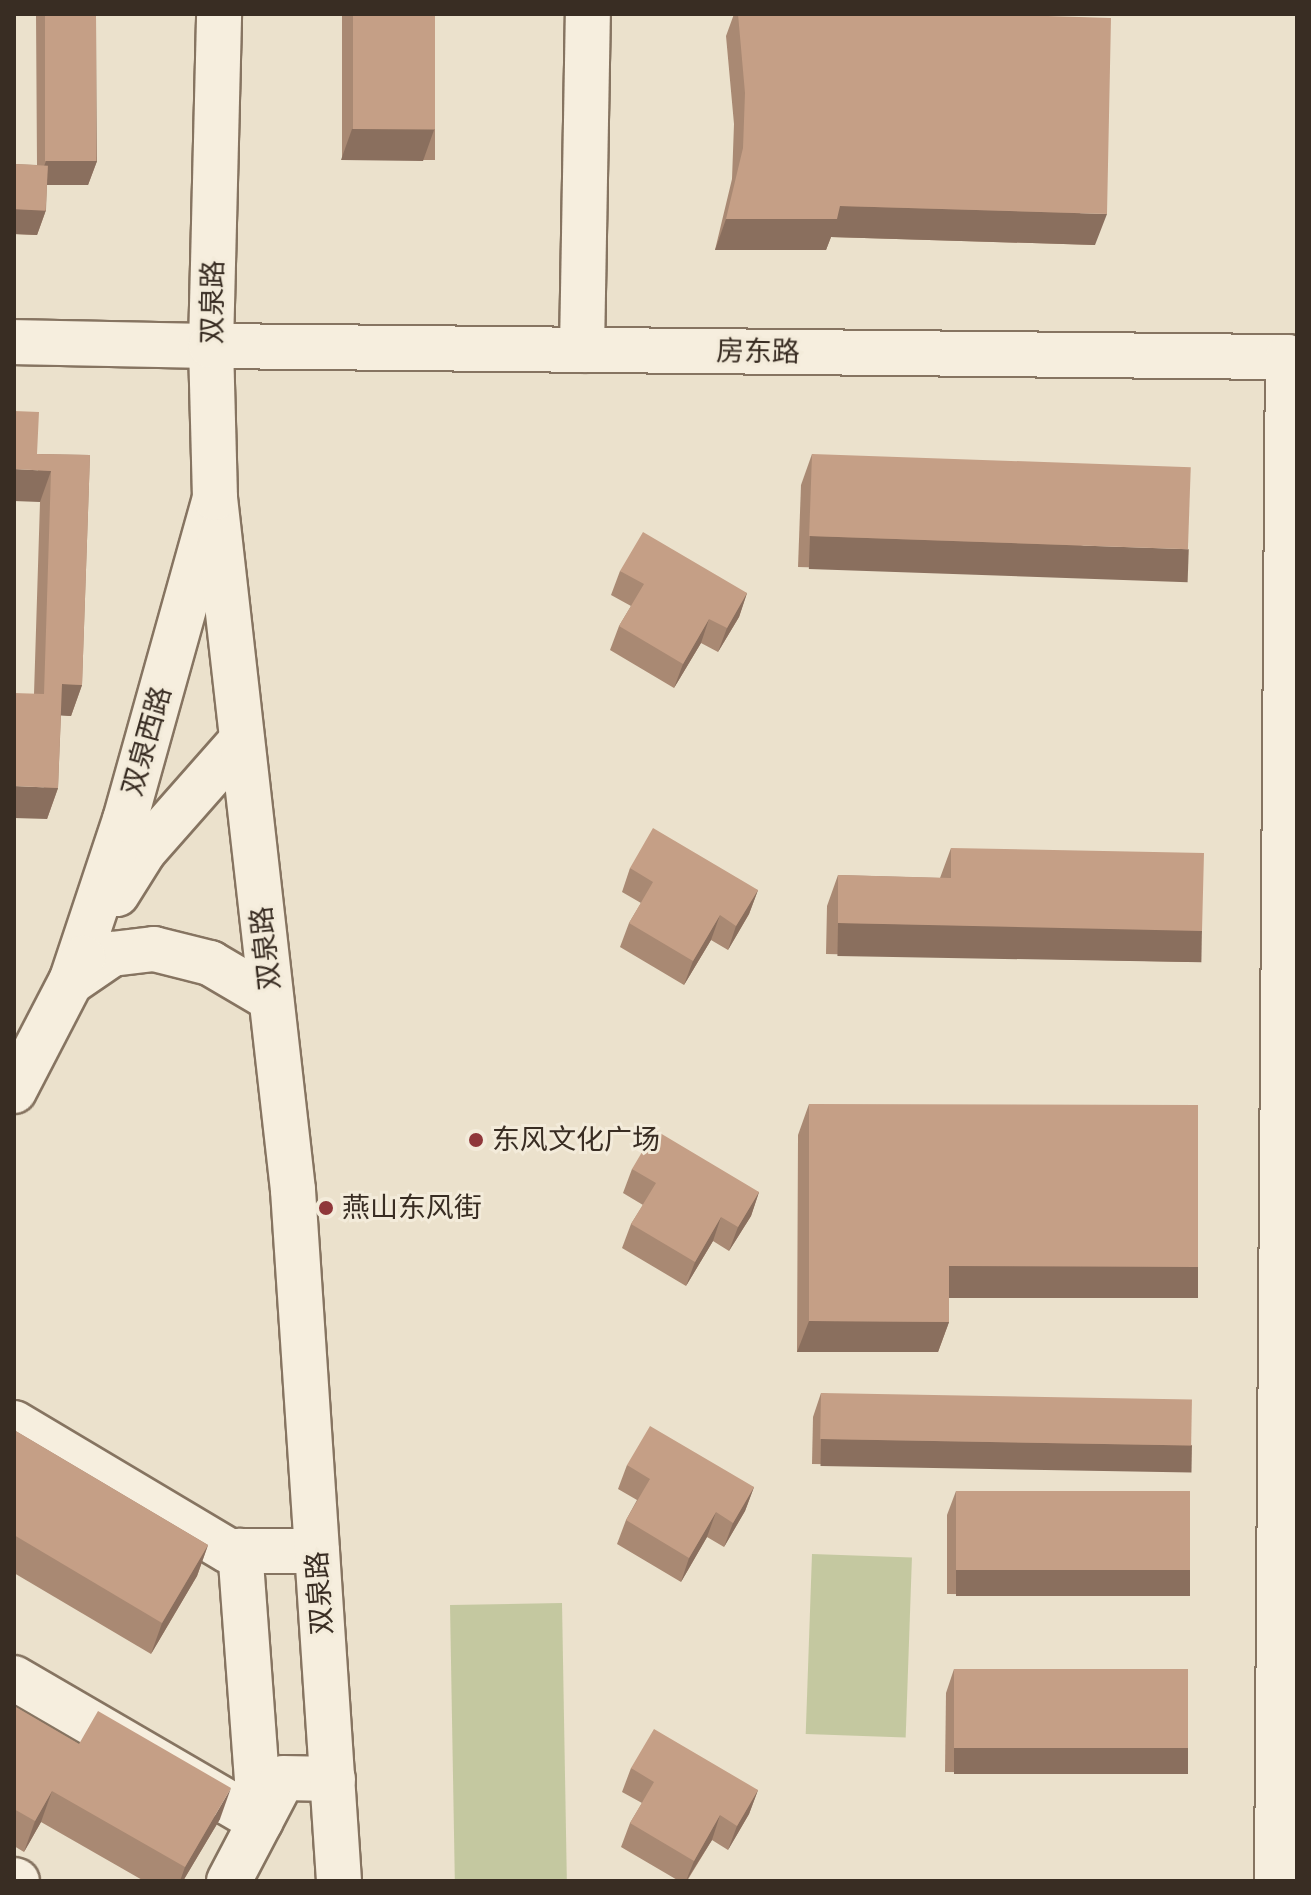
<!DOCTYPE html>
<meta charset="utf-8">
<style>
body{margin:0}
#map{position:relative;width:1311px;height:1895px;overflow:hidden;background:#ebe1cc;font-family:"Roboto Serif","Noto Sans SC",serif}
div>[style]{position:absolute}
.green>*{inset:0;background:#c4c8a0;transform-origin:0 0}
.roads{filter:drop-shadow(2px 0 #867461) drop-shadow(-2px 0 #867461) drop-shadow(0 2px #867461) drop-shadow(0 -2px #867461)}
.minor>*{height:44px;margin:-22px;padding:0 22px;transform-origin:22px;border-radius:22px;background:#f6eede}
.tertiary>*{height:44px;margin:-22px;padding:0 22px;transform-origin:22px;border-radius:22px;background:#f6eede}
.secondary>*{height:44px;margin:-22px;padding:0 22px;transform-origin:22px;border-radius:22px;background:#f6eede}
.wall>*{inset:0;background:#a98973;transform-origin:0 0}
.shaded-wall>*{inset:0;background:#8a6f5e;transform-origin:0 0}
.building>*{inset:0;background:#c59f86;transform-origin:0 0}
.dots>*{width:22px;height:22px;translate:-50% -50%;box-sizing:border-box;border:4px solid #f3ebda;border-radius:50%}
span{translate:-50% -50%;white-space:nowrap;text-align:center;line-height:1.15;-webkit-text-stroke:6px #f3ebda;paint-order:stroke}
.street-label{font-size:28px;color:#392d23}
.poi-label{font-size:28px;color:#392d23}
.left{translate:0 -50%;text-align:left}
.frame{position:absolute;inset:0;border:16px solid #392d23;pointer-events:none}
</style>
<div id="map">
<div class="green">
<div style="left:812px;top:1554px;width:100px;height:180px;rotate:2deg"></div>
<div style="left:562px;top:1603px;width:278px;height:112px;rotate:89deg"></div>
</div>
<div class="roads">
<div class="minor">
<div style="left:582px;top:350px;width:336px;rotate:-89deg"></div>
<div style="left:14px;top:1423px;width:250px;rotate:30.8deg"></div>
<div style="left:229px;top:1551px;width:88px"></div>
<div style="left:14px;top:1678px;width:285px;rotate:30.2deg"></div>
<div style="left:260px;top:1821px;width:271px;rotate:-94.2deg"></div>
<div style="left:14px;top:1880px;width:3px;rotate:18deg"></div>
<div style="left:229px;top:1881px;width:116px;rotate:-62.3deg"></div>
<div style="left:283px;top:1778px;width:50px;rotate:1.1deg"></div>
</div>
<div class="tertiary">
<div style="left:14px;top:342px;width:197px;rotate:1.2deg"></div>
<div style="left:211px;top:346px;width:332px;rotate:-88.6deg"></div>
<div style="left:117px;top:894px;width:51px;rotate:-57.9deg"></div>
<div style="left:144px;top:851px;width:148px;rotate:-48.6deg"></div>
<div style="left:71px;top:982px;width:171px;rotate:-71.6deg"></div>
<div style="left:125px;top:820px;width:334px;rotate:-74.4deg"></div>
<div style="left:71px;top:982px;width:50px;rotate:-34.3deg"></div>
<div style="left:112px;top:954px;width:42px;rotate:-6.8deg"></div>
<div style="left:154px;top:949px;width:58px;rotate:14deg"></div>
<div style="left:210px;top:963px;width:71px;rotate:30.5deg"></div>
<div style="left:14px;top:1091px;width:150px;rotate:-62.6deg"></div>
</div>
<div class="secondary">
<div style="left:339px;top:1881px;width:693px;rotate:-93.81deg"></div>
<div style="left:293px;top:1190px;width:696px;rotate:-96.43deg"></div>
<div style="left:215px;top:498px;width:152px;rotate:-91.5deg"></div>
<div style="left:211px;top:346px;width:1077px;rotate:0.59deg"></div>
<div style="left:1277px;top:1881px;width:1524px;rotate:-89.59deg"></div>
</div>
</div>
<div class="wall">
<div style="clip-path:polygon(36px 14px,96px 14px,97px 161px,88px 185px,47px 185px,46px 210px,37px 235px,14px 234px,14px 164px,37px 165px)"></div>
<div style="left:342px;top:14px;width:93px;height:146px"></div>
<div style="clip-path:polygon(734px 14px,987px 14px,1095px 245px,831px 237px,826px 250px,715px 250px,732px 179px,734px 124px,726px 36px)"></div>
<div style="clip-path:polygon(37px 454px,90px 455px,82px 685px,71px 716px,61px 715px,58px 788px,47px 819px,34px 694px,40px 502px)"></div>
<div style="clip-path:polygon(812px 454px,1178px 578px,798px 567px,801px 485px)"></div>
<div style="clip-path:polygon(620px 571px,747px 593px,739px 617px,718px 652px,701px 643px,674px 688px,610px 650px,619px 626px,631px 606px,611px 595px)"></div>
<div style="clip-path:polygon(951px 848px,1202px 931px,1190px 962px,826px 954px,827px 906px,838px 875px,940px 878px)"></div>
<div style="clip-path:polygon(630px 868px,758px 890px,749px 914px,728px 950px,711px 940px,684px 985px,620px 947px,629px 923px,641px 903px,622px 892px)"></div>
<div style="clip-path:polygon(809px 1104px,1198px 1267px,1187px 1297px,949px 1296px,949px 1322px,938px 1352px,797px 1352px,798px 1135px)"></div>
<div style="clip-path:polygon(632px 1169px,759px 1192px,751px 1216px,729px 1251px,713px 1241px,686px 1286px,622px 1248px,631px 1224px,643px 1205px,623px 1193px)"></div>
<div style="clip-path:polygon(821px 1393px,1192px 1445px,1183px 1469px,812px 1464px,813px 1417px)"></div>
<div style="clip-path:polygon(14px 1430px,208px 1545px,197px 1576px,151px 1654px,14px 1573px)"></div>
<div style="clip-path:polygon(627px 1465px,754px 1487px,745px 1511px,724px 1547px,707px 1537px,681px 1582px,617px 1544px,626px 1520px,637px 1500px,618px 1489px)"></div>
<div style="clip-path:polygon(956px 1491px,1190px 1572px,1181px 1596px,947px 1594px,947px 1515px)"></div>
<div style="clip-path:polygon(954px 1669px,1179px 1774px,945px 1772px,946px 1693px)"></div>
<div style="clip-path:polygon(14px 1706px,79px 1744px,220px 1819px,183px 1881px,144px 1881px,41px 1822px,24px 1852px,14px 1846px)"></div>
<div style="clip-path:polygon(631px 1768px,758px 1790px,749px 1814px,728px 1850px,712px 1840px,687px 1881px,679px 1881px,621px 1847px,630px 1823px,642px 1803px,622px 1792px)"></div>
</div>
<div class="shaded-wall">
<div style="clip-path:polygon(352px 129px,434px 130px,423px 161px,341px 160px)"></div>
<div style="clip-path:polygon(46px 161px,97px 161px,88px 185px,37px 185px)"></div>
<div style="clip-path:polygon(840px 206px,1107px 214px,1095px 245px,831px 237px,826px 250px,715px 250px,726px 219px)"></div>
<div style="clip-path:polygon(14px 209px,46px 210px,37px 235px,14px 234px)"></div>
<div style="clip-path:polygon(14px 469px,51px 471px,40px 502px,14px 501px)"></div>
<div style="left:810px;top:536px;width:379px;height:33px;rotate:2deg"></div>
<div style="clip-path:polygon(747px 593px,739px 617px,718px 652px,727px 628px)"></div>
<div style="clip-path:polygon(709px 619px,701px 643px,674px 688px,683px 664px)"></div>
<div style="clip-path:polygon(62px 684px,82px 685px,71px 716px,51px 715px)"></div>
<div style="clip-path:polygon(14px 786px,58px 788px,47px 819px,14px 818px)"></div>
<div style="clip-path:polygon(758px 890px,749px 914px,728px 950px,736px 926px)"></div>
<div style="clip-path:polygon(720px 915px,711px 940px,684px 985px,693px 961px)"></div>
<div style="left:838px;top:923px;width:364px;height:33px;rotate:1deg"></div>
<div style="clip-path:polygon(759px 1192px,751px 1216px,729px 1251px,738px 1227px)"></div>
<div style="clip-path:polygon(721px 1217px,713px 1241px,686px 1286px,695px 1262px)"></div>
<div style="left:949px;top:1266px;width:249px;height:32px"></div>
<div style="clip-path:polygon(809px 1321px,949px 1322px,938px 1352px,797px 1352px)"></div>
<div style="left:821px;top:1439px;width:371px;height:27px;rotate:1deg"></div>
<div style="clip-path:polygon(754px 1487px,745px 1511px,724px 1547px,733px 1523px)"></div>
<div style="clip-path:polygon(716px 1512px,707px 1537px,681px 1582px,689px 1558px)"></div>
<div style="clip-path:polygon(208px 1545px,197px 1576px,151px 1654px,162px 1623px)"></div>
<div style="left:956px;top:1570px;width:234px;height:26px"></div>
<div style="left:954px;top:1748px;width:234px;height:26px"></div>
<div style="clip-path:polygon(231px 1788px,220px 1819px,183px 1881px,180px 1881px,185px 1867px)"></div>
<div style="clip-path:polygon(758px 1790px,749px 1814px,728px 1850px,737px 1826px)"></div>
<div style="clip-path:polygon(52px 1791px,41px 1822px,24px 1852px,35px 1821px)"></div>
<div style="clip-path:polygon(720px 1815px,712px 1840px,686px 1881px,694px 1861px)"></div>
</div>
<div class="building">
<div style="left:45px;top:14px;width:51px;height:147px"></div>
<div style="left:353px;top:14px;width:82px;height:115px"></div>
<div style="clip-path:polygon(738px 14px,987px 14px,1111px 18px,1107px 214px,840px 206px,837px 219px,726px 219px,743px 148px,745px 93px)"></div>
<div style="left:14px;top:164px;width:34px;height:45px;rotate:3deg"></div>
<div style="clip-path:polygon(14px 411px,39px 412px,37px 454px,90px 455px,82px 685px,62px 684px,58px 788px,14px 786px,14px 693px,44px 694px,51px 471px,14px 469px)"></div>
<div style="left:812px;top:454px;width:379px;height:82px;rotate:2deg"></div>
<div style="clip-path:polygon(643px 532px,747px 593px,727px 628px,709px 619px,683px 664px,619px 626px,644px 584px,620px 571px)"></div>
<div style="clip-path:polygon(653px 828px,758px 890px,736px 926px,720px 915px,693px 961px,629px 923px,653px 882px,630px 868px)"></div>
<div style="clip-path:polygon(951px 848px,1204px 853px,1202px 931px,838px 923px,838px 875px,951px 878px)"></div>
<div style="clip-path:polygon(809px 1104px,1198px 1105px,1198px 1267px,949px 1266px,949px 1322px,809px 1321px)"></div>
<div style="clip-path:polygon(655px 1130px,759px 1192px,738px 1227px,721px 1217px,695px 1262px,631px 1224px,656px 1183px,632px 1169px)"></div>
<div style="left:821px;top:1393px;width:371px;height:46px;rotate:1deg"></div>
<div style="clip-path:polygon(650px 1426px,754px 1487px,733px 1523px,716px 1512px,689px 1558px,626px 1520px,650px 1479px,627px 1465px)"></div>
<div style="clip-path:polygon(14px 1430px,208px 1545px,162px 1623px,14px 1535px)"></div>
<div style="left:956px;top:1491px;width:234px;height:79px"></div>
<div style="left:954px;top:1669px;width:234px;height:79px"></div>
<div style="clip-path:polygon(14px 1706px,79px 1744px,98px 1711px,231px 1788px,185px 1867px,52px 1791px,35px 1821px,14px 1809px)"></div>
<div style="clip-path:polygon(654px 1729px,758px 1790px,737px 1826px,720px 1815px,694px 1861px,630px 1823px,654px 1782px,631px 1768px)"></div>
</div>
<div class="dots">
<div style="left:476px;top:1140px;background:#8f373a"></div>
<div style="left:326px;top:1208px;background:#8f373a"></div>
</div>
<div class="street-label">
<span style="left:213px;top:302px;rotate:-89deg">双泉路</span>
<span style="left:758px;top:352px;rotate:1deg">房东路</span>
<span style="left:147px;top:741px;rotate:-74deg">双泉西路</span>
<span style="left:266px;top:948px;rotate:-96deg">双泉路</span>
<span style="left:320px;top:1593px;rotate:-94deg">双泉路</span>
</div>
<div class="poi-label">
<span class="left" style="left:492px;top:1140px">东风文化广场</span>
<span class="left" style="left:342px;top:1208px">燕山东风街</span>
</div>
<div class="frame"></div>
</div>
